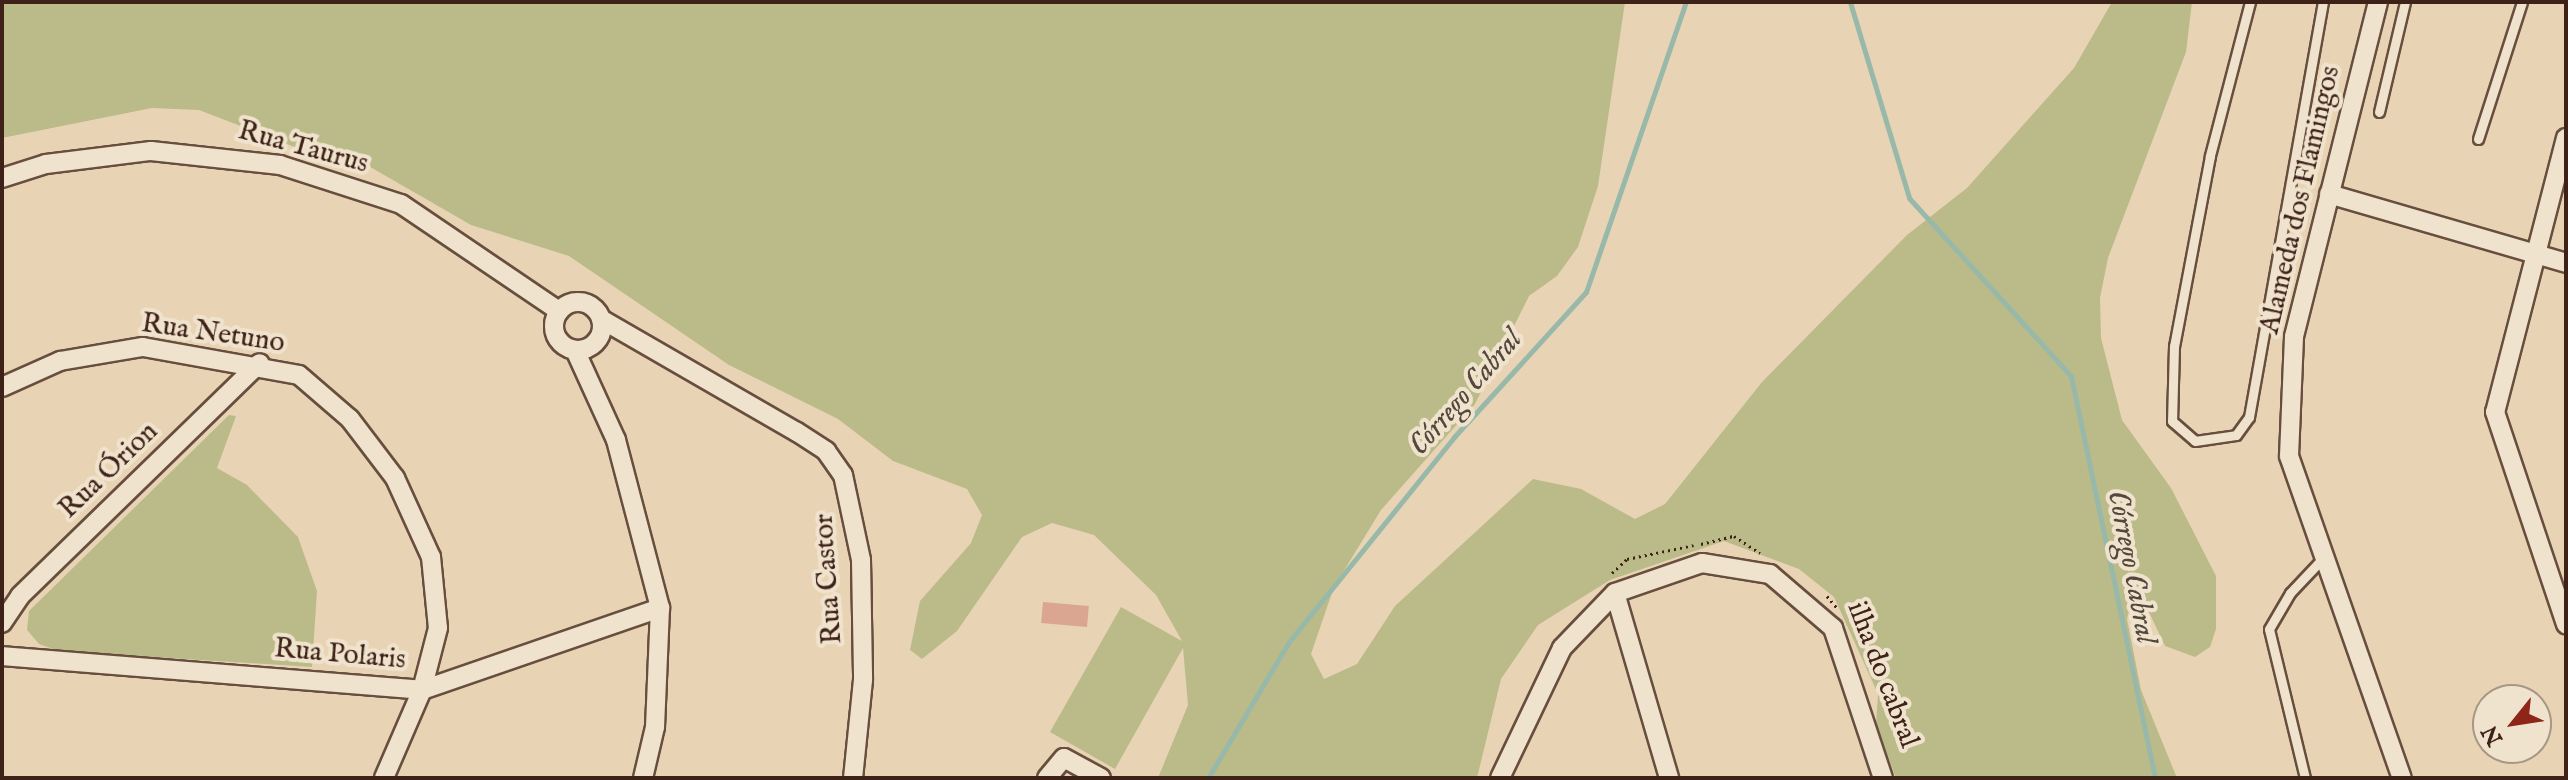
<!DOCTYPE html>
<meta charset="utf-8">
<style>
body{margin:0}
#map{position:relative;width:2568px;height:780px;overflow:hidden;background:#e8d4b4;font-family:"IM FELL English",serif}
div>[style]{position:absolute}
.green>*{inset:0;background:#bbbb89}
.stream>*{height:5px;margin:-2.5px;padding:0 2.5px;transform-origin:2.5px;border-radius:2.5px;background:#98b8a9}
.building>*{inset:0;background:#daa591;transform-origin:0 0}
.path>*{height:3px;margin-top:-1.5px;transform-origin:0;background:repeating-linear-gradient(90deg,#3e2217 0 2px,transparent 0 6px)}
.roads{filter:drop-shadow(2px 0 #684e3e) drop-shadow(-2px 0 #684e3e) drop-shadow(0 2px #684e3e) drop-shadow(0 -2px #684e3e)}
.service>*{height:9px;margin:-4.5px;padding:0 4.5px;transform-origin:4.5px;border-radius:4.5px;background:#f0e3ce}
.minor>*{height:18px;margin:-9px;padding:0 9px;transform-origin:9px;border-radius:9px;background:#f0e3ce}
.minor>.ring{margin:-9px;padding:0;box-sizing:content-box;background:none;border:18px solid #f0e3ce;border-radius:50%}
span{translate:-50% -50%;white-space:nowrap;text-align:center;line-height:1.15;-webkit-text-stroke:8px #f0e3ce;paint-order:stroke}
.street-label{font-size:28px;color:#3e2217}
.water-label{font-size:30px;color:#54483c;font-style:italic}
.frame{position:absolute;inset:0;border:4px solid #3e2217;pointer-events:none}
.north{position:absolute;left:2472px;top:684px;width:80px;height:80px;box-sizing:border-box;background:#f0e3ce;border:2px solid #a99685;border-radius:50%;rotate:240deg;font-size:22px;font-weight:700;line-height:32px;text-align:center;color:#3e2217}
.north::after{content:'';display:block;margin:auto;width:28px;height:36px;background:#8f2418;clip-path:polygon(50% 0,100% 100%,50% 72%,0 100%)}
</style>
<div id="map">
<div class="green">
<div style="clip-path:polygon(2px 2px,1625px 2px,1598px 186px,1578px 247px,1557px 276px,1529px 296px,1475px 404px,1381px 510px,1334px 587px,1311px 654px,1324px 679px,1357px 664px,1395px 606px,1533px 479px,1581px 489px,1635px 519px,1665px 504px,1762px 382px,1907px 235px,1967px 188px,2074px 68px,2112px 2px,2192px 2px,2186px 52px,2108px 258px,2100px 298px,2101px 338px,2122px 420px,2171px 488px,2216px 576px,2216px 629px,2210px 647px,2195px 657px,2165px 646px,2146px 606px,2131px 603px,2127px 619px,2141px 690px,2177px 778px,1896px 778px,1876px 725px,1878px 694px,1834px 597px,1799px 569px,1724px 541px,1610px 580px,1538px 625px,1501px 679px,1477px 778px,1158px 778px,1188px 705px,1183px 648px,1115px 769px,1050px 732px,1121px 607px,1182px 641px,1156px 595px,1094px 535px,1052px 523px,1022px 537px,957px 631px,922px 659px,910px 650px,920px 601px,971px 543px,982px 515px,967px 489px,893px 461px,838px 419px,729px 365px,569px 256px,471px 225px,365px 164px,318px 156px,199px 110px,152px 108px,2px 138px)"></div>
<div style="clip-path:polygon(229px 415px,236px 416px,217px 468px,247px 485px,298px 537px,317px 591px,312px 667px,59px 651px,39px 644px,27px 630px,29px 611px)"></div>
</div>
<div class="stream">
<div style="left:1850px;top:2px;width:205px;rotate:73.2deg"></div>
<div style="left:1909px;top:198px;width:241px;rotate:47.7deg"></div>
<div style="left:2071px;top:376px;width:411px;rotate:78.2deg"></div>
<div style="left:1208px;top:778px;width:157px;rotate:-59.3deg"></div>
<div style="left:1288px;top:643px;width:265px;rotate:-51.1deg"></div>
<div style="left:1454px;top:437px;width:196px;rotate:-47.7deg"></div>
<div style="left:1586px;top:292px;width:307px;rotate:-71deg"></div>
</div>
<div class="building">
<div style="left:1043px;top:602px;width:46px;height:21px;rotate:5deg"></div>
</div>
<div class="path">
<div style="left:1701px;top:544px;width:34px;rotate:-14deg"></div>
<div style="left:1734px;top:536px;width:31px;rotate:33deg"></div>
<div style="left:1612px;top:573px;width:21px;rotate:-43deg"></div>
<div style="left:1627px;top:559px;width:68px;rotate:-11.8deg"></div>
<div style="left:1827px;top:596px;width:16px;rotate:50deg"></div>
</div>
<div class="roads">
<div class="service">
<div style="left:2250px;top:2px;width:159px;rotate:104.6deg"></div>
<div style="left:2210px;top:156px;width:193px;rotate:100.7deg"></div>
<div style="left:2174px;top:346px;width:75px;rotate:91.5deg"></div>
<div style="left:2172px;top:421px;width:30px;rotate:41deg"></div>
<div style="left:2195px;top:441px;width:41px;rotate:-8.3deg"></div>
<div style="left:2236px;top:435px;width:22px;rotate:-54deg"></div>
<div style="left:2249px;top:417px;width:422px;rotate:-79.9deg"></div>
<div style="left:2379px;top:112px;width:113px;rotate:-76.7deg"></div>
<div style="left:2478px;top:139px;width:144px;rotate:-72.2deg"></div>
<div style="left:2305px;top:778px;width:153px;rotate:-103.6deg"></div>
<div style="left:2269px;top:629px;width:42px;rotate:-59.7deg"></div>
<div style="left:2290px;top:593px;width:50px;rotate:-46.6deg"></div>
</div>
<div class="minor">
<div style="left:2378px;top:2px;width:345px;rotate:104.1deg"></div>
<div style="left:2294px;top:337px;width:119px;rotate:92.4deg"></div>
<div style="left:2289px;top:456px;width:341px;rotate:70.7deg"></div>
<div style="left:2566px;top:138px;width:283px;rotate:104.5deg"></div>
<div style="left:2495px;top:412px;width:224px;rotate:71.5deg"></div>
<div style="left:2px;top:178px;width:46px;rotate:-17.7deg"></div>
<div style="left:46px;top:164px;width:106px;rotate:-7.1deg"></div>
<div style="left:151px;top:151px;width:130px;rotate:6.2deg"></div>
<div style="left:280px;top:165px;width:127px;rotate:17.9deg"></div>
<div style="left:401px;top:204px;width:191px;rotate:34.1deg"></div>
<div style="left:2329px;top:194px;width:247px;rotate:16.2deg"></div>
<div class="ring" style="left:554px;top:302px;width:30px;height:30px"></div>
<div style="left:601px;top:319px;width:226px;rotate:30deg"></div>
<div style="left:797px;top:432px;width:35px;rotate:33deg"></div>
<div style="left:826px;top:451px;width:29px;rotate:55deg"></div>
<div style="left:843px;top:475px;width:87px;rotate:78deg"></div>
<div style="left:861px;top:560px;width:120px;rotate:89deg"></div>
<div style="left:863px;top:680px;width:99px;rotate:95.8deg"></div>
<div style="left:575px;top:350px;width:99px;rotate:65.5deg"></div>
<div style="left:616px;top:440px;width:174px;rotate:75.3deg"></div>
<div style="left:660px;top:608px;width:119px;rotate:92.4deg"></div>
<div style="left:655px;top:727px;width:52px;rotate:103.2deg"></div>
<div style="left:2px;top:387px;width:64px;rotate:-24.1deg"></div>
<div style="left:60px;top:361px;width:84px;rotate:-9.6deg"></div>
<div style="left:143px;top:347px;width:158px;rotate:10.2deg"></div>
<div style="left:299px;top:375px;width:67px;rotate:40.8deg"></div>
<div style="left:350px;top:419px;width:74px;rotate:52.7deg"></div>
<div style="left:395px;top:478px;width:87px;rotate:65.5deg"></div>
<div style="left:431px;top:557px;width:71px;rotate:84.4deg"></div>
<div style="left:438px;top:628px;width:64px;rotate:104.5deg"></div>
<div style="left:422px;top:690px;width:96px;rotate:113.4deg"></div>
<div style="left:1615px;top:593px;width:193px;rotate:73.7deg"></div>
<div style="left:2px;top:623px;width:32px;rotate:-56deg"></div>
<div style="left:20px;top:596px;width:334px;rotate:-44.2deg"></div>
<div style="left:2px;top:656px;width:421px;rotate:4.6deg"></div>
<div style="left:422px;top:690px;width:252px;rotate:-19deg"></div>
<div style="left:1047px;top:778px;width:26px;rotate:-50deg"></div>
<div style="left:1064px;top:758px;width:42px;rotate:28.4deg"></div>
<div style="left:1500px;top:778px;width:144px;rotate:-64.5deg"></div>
<div style="left:1562px;top:648px;width:76px;rotate:-46.1deg"></div>
<div style="left:1615px;top:593px;width:92px;rotate:-19deg"></div>
<div style="left:1702px;top:563px;width:69px;rotate:9.2deg"></div>
<div style="left:1770px;top:574px;width:83px;rotate:40.6deg"></div>
<div style="left:1833px;top:628px;width:158px;rotate:71.6deg"></div>
</div>
</div>
<div class="street-label">
<span style="left:303px;top:148px;rotate:15deg">Rua Taurus</span>
<span style="left:2301px;top:200px;rotate:-77deg">Alameda dos Flamingos</span>
<span style="left:213px;top:334px;rotate:8deg">Rua Netuno</span>
<span style="left:109px;top:471px;rotate:-44deg">Rua Órion</span>
<span style="left:829px;top:579px;rotate:-94deg">Rua Castor</span>
<span style="left:340px;top:655px;rotate:5deg">Rua Polaris</span>
<span style="left:1882px;top:675px;rotate:69deg">ilha do cabral</span>
</div>
<div class="water-label">
<span style="left:1466px;top:393px;rotate:-49deg">Córrego Cabral</span>
<span style="left:2131px;top:567px;rotate:79deg">Córrego Cabral</span>
</div>
<div class="frame"></div>
<div class="north">N</div>
</div>
